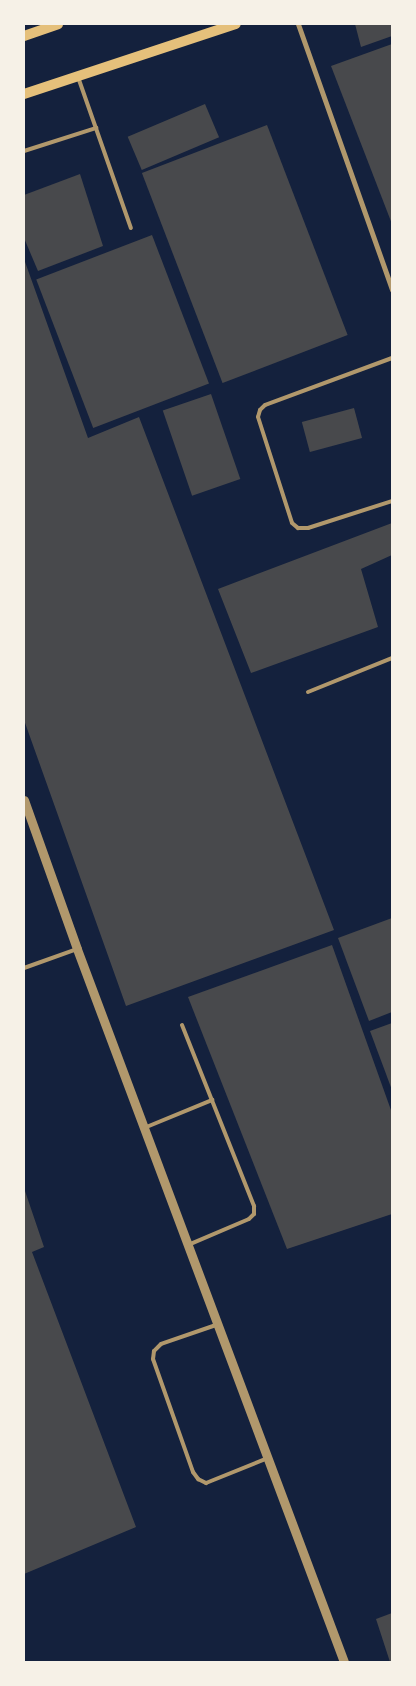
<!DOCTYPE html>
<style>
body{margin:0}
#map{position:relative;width:416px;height:1686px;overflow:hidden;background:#14213d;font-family:Overpass,sans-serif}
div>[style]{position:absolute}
.building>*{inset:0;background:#48494c;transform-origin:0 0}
.service>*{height:4px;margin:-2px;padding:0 2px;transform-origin:2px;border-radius:2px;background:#b1986c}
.minor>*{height:5px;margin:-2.5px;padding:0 2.5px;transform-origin:2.5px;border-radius:2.5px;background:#b1986c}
.tertiary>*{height:9px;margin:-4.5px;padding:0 4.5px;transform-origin:4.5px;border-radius:4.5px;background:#b1986c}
.secondary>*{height:10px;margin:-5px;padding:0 5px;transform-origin:5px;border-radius:5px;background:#e5c07b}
span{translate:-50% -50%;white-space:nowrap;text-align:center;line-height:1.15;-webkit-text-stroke:4px #f6f1e7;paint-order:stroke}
.frame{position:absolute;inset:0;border:25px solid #f6f1e7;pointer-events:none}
</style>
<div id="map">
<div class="building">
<div style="clip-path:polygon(355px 24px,392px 24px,392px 36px,361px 47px)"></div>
<div style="clip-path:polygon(392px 44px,392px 224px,331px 66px)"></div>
<div style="left:205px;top:104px;width:36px;height:84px;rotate:67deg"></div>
<div style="left:267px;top:125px;width:225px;height:134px;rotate:69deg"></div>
<div style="clip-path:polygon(80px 174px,103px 246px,38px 271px,24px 238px,24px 195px)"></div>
<div style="left:152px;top:235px;width:159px;height:124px;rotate:69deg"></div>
<div style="clip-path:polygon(24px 259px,88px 438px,139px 417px,334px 930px,126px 1006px,24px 720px)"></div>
<div style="left:211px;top:394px;width:90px;height:51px;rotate:71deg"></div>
<div style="left:354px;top:408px;width:31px;height:54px;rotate:75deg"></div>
<div style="clip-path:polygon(392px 523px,392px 555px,361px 569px,378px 627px,251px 673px,218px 589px)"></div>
<div style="clip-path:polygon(392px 918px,392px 1012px,369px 1021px,338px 938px)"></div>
<div style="clip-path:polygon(332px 945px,392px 1113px,392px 1214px,287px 1249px,188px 997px)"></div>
<div style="clip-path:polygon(392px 1023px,392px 1090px,370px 1031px)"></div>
<div style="clip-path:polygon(24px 1188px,44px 1247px,32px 1252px,136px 1527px,24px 1574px)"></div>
<div style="clip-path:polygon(392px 1613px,392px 1662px,390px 1662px,376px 1619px)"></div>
</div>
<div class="service">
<div style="left:78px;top:77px;width:160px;rotate:70.7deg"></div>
<div style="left:24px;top:151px;width:76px;rotate:-17.7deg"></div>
<div style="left:392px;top:358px;width:135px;rotate:159.7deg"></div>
<div style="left:265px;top:405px;width:7px;rotate:135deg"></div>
<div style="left:260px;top:410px;width:7px;rotate:106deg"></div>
<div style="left:258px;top:417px;width:111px;rotate:72.2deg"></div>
<div style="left:292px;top:523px;width:8px;rotate:40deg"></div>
<div style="left:298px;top:528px;width:10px"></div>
<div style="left:308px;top:528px;width:88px;rotate:-17.8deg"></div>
<div style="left:308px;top:692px;width:91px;rotate:-22deg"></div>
<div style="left:24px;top:968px;width:56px;rotate:-19.7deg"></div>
<div style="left:182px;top:1025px;width:195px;rotate:68.3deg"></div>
<div style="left:254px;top:1206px;width:8px;rotate:90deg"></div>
<div style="left:254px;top:1214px;width:7px;rotate:135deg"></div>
<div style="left:249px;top:1219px;width:66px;rotate:156.9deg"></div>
<div style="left:144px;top:1128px;width:74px;rotate:-22.4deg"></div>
<div style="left:216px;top:1325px;width:58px;rotate:160.9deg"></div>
<div style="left:161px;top:1344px;width:10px;rotate:135deg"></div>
<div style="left:154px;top:1351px;width:8px;rotate:97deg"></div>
<div style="left:153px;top:1359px;width:120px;rotate:70.5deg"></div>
<div style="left:193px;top:1472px;width:9px;rotate:54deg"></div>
<div style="left:198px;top:1479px;width:9px;rotate:27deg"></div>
<div style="left:206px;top:1483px;width:67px;rotate:-22deg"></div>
</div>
<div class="minor">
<div style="left:298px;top:24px;width:282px;rotate:70.5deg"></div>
</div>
<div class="tertiary">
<div style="left:24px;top:800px;width:158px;rotate:70.4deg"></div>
<div style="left:77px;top:949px;width:761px;rotate:69.47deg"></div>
</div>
<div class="secondary">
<div style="left:24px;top:36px;width:36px;rotate:-19deg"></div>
<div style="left:24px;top:94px;width:223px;rotate:-18.3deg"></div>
</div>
<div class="frame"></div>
</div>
